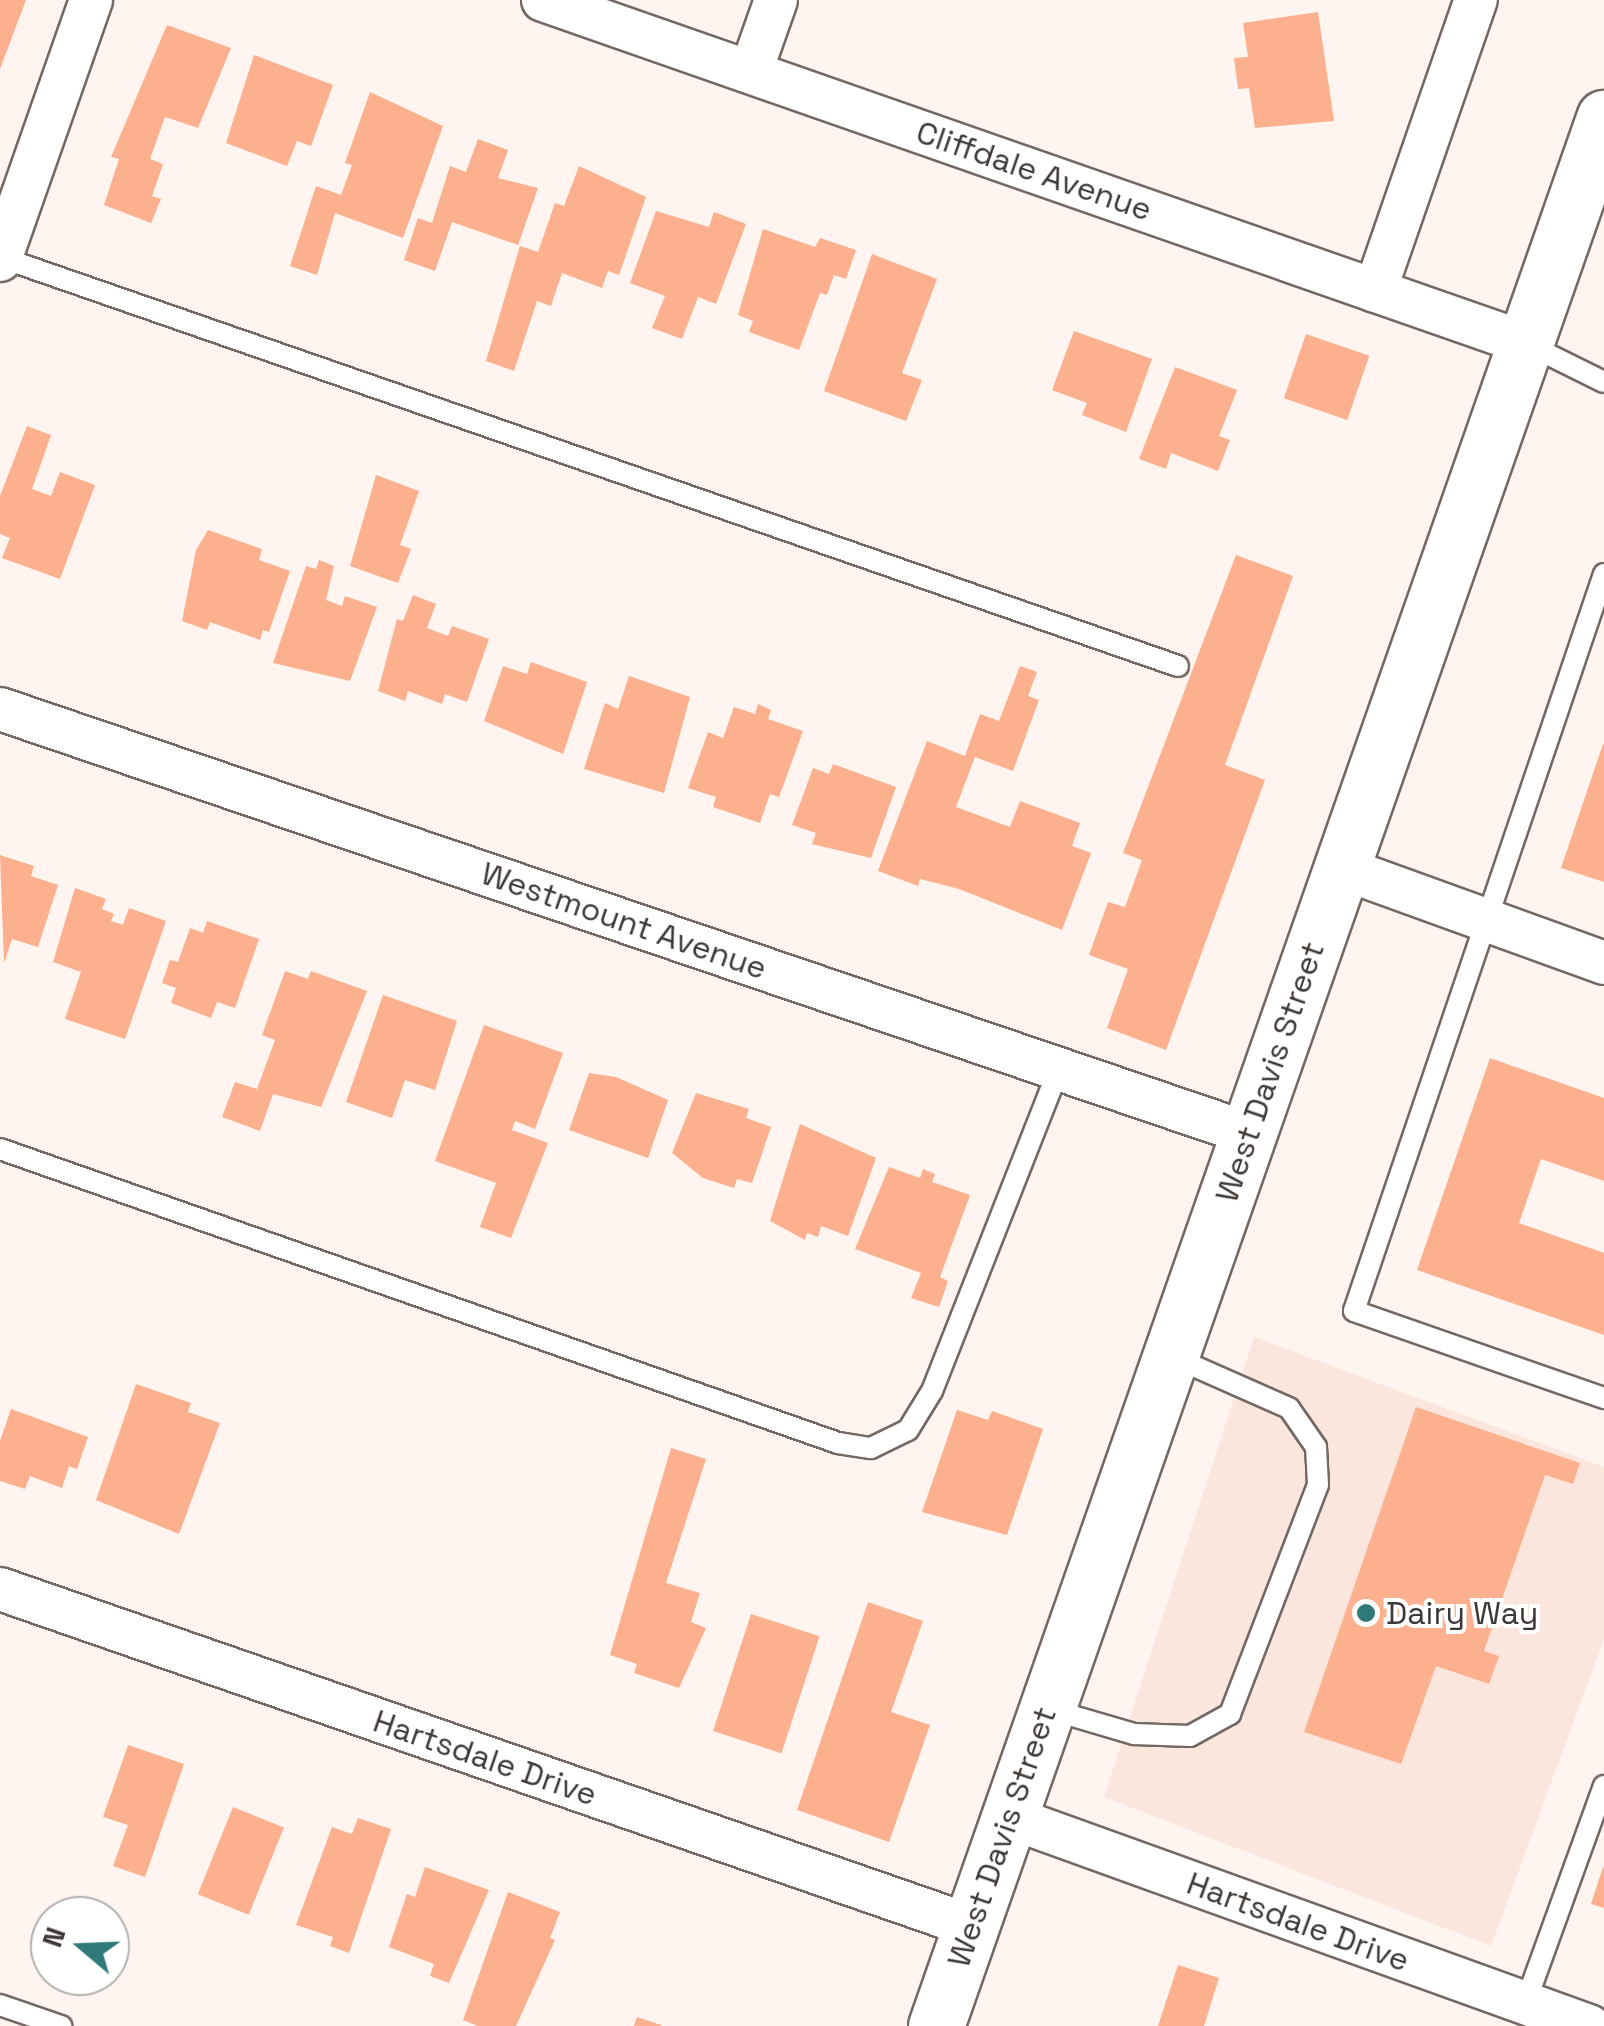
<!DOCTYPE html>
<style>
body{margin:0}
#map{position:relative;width:1604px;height:2026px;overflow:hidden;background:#fff4f0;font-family:"Space Grotesk",sans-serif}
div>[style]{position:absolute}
.built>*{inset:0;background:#fbe6dd}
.building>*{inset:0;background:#fdb08d;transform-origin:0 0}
.roads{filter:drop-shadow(2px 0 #736863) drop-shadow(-2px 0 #736863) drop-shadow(0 2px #736863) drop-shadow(0 -2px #736863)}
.service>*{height:20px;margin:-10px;padding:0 10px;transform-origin:10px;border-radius:10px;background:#fff}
.minor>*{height:42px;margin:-21px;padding:0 21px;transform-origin:21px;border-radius:21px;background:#fff}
.secondary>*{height:55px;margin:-27.5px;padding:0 27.5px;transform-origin:27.5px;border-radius:27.5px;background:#fff}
.dots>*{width:28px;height:28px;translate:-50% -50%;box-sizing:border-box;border:5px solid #fff;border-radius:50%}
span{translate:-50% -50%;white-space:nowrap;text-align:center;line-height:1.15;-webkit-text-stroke:8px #fff;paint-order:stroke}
.street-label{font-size:32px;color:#3d3835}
.poi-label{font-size:32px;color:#3d3835}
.left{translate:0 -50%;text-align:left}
.north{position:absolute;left:30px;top:1896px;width:100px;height:100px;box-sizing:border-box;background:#fff;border:2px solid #b1afae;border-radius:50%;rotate:289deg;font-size:28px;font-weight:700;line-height:40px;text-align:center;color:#3d3835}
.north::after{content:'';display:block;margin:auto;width:35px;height:45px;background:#2f7979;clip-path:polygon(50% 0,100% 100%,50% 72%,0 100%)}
</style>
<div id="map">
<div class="built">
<div style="clip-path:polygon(1254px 1337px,1604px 1467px,1604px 1639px,1491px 1946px,1104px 1797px)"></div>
</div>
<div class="building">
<div style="clip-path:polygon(0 0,26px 0,0 69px)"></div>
<div style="clip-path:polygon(1318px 12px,1334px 121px,1255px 128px,1249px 88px,1238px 89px,1234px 58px,1248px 57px,1243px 23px)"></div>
<div style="clip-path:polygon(167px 25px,231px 48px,198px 128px,165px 117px,150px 159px,163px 164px,152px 196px,161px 199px,151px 223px,104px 205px,119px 159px,111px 157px)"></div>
<div style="clip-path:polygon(254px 55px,333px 85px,311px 146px,297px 141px,287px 166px,226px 143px)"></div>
<div style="clip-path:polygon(370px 92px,443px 126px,403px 238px,335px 213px,317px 275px,290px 266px,316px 186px,341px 195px,352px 165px,345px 163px)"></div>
<div style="clip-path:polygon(478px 139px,508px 150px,498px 178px,538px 188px,518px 245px,452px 222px,435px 271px,404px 260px,418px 218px,432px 223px,450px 166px,466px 172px)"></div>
<div style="clip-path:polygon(579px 166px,646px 197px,619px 275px,608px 271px,602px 288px,562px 273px,551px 306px,537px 301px,514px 371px,486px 361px,520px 246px,538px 252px,555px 203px,564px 206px)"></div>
<div style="clip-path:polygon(656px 211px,709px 227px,714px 212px,746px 224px,716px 304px,698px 297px,682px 339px,652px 328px,665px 296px,630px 283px)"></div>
<div style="clip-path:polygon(763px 229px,815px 247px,820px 238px,856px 250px,846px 279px,834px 275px,827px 295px,820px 293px,799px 350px,749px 332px,753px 321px,738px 315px)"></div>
<div style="clip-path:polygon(872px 254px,937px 279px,902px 373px,922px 380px,906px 421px,824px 391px)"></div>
<div style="clip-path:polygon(1074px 331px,1152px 359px,1126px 432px,1082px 415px,1087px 403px,1052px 390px)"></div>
<div style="left:1306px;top:334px;width:67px;height:68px;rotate:19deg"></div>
<div style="clip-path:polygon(1175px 367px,1237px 390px,1219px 436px,1230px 440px,1218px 471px,1171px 453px,1166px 469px,1139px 459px)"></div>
<div style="clip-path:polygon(27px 426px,51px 435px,32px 489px,51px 496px,60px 472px,95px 485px,60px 579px,2px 558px,10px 538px,0 534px,0 496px)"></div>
<div style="clip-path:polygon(376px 475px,419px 491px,400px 545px,411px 549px,398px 583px,350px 566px)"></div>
<div style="clip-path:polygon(208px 530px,262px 549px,259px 560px,290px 571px,269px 632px,263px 630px,260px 640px,210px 622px,207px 630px,182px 621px,196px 550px)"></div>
<div style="clip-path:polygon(1236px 555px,1293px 576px,1225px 765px,1265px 780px,1166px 1050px,1107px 1028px,1128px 969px,1089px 955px,1108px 902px,1125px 907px,1142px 860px,1123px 853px)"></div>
<div style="clip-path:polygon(319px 560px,334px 566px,326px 600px,342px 606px,345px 596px,377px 607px,350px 681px,273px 663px,306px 566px,316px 569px)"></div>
<div style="clip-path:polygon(413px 595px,436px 604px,427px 628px,448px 636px,452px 626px,489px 639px,467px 702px,445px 694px,442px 704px,408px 691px,405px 701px,378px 691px,397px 619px,403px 621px)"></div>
<div style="clip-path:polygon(531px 662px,587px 682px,563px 754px,484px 721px,503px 666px,527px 674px)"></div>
<div style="clip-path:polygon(1020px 666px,1037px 672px,1028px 696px,1039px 700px,1013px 771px,975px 757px,956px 807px,1010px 827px,1020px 801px,1080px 823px,1072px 846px,1091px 853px,1062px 930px,959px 889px,920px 879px,918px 886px,878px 871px,927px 741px,965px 756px,980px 714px,999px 721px)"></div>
<div style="clip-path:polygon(629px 676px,690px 697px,664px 793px,584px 769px,605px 703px,618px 709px)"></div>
<div style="clip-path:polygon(758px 704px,771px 710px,768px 719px,803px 731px,779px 797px,770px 794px,760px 823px,713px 807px,716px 797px,688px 788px,708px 732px,723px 738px,734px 707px,755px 714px)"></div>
<div style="clip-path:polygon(1603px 744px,1604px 744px,1604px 882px,1561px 868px)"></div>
<div style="clip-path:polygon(833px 764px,896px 787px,871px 858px,812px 844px,816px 833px,792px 825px,813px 768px,829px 774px)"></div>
<div style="clip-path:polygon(0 855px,34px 866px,31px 876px,58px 885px,38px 947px,12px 939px,4px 963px)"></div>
<div style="clip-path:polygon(75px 888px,106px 899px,102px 909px,114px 914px,111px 921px,123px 925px,129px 908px,166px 921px,125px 1039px,65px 1019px,81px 972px,53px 962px)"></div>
<div style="clip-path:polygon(207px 921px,259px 939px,235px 1008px,217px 1002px,211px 1018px,171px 1003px,176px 988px,162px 983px,170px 960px,178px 962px,190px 928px,203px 933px)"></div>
<div style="clip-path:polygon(285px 971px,308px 979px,311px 971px,367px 991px,321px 1107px,273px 1094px,260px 1131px,222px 1117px,235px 1082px,257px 1089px,275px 1040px,262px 1035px)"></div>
<div style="clip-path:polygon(383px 995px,457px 1021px,435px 1090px,405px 1080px,392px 1118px,346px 1102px)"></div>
<div style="clip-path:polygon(484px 1025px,563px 1053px,535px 1129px,515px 1121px,512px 1130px,548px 1143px,511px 1238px,480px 1227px,496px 1183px,435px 1161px)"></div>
<div style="clip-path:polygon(1490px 1058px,1604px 1098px,1604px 1181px,1541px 1159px,1519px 1223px,1604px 1253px,1604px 1335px,1417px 1270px)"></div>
<div style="clip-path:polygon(589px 1073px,616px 1077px,668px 1100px,648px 1158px,569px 1130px)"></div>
<div style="clip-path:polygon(696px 1093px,749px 1109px,746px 1118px,771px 1127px,752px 1183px,737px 1179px,734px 1188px,703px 1178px,672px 1153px)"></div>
<div style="clip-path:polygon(800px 1124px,876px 1158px,848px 1236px,821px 1226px,818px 1237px,807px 1233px,805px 1240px,770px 1221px)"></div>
<div style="clip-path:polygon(889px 1167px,920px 1178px,923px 1169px,935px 1174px,932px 1182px,970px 1195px,940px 1277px,948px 1281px,939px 1307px,911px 1298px,921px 1273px,855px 1249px)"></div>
<div style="clip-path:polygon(136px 1384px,191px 1403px,188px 1412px,220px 1423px,179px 1534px,96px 1500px)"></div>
<div style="clip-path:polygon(1416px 1407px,1580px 1463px,1573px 1484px,1545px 1475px,1484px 1651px,1499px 1656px,1489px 1684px,1436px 1666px,1401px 1764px,1304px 1732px)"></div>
<div style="clip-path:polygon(11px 1409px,88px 1437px,77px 1469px,69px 1466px,62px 1488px,30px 1476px,25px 1489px,0 1481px,0 1441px)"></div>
<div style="clip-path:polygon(957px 1410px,988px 1420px,992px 1411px,1043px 1429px,1007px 1535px,922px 1512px)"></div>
<div style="clip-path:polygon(671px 1448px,706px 1459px,666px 1583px,700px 1593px,691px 1622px,706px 1628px,679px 1688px,634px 1673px,637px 1664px,610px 1655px)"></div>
<div style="clip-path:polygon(868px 1602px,923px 1621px,891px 1712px,930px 1725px,889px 1842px,797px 1810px)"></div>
<div style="left:751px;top:1614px;width:72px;height:123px;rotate:18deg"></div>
<div style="clip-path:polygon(128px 1745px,184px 1764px,145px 1877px,113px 1866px,128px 1825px,103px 1817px)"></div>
<div style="left:233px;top:1807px;width:55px;height:94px;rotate:22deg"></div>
<div style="clip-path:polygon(358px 1818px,391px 1829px,349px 1953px,330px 1946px,333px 1937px,296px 1925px,332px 1827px,352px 1834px)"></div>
<div style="clip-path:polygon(425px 1867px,489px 1890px,449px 1983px,430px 1976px,434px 1964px,389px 1947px,407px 1894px,415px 1897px)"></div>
<div style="clip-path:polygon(1603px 1867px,1604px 1868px,1604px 1908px,1591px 1904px)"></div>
<div style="clip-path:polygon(508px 1892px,560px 1912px,550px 1938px,555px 1940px,516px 2026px,478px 2026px,463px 2020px)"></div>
<div style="clip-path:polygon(1178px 1965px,1219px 1978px,1204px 2026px,1158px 2026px)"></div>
<div style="clip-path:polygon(637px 2017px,661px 2025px,661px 2026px,634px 2026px)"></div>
</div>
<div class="roads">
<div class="service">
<div style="left:0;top:257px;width:1247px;rotate:19.15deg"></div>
<div style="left:1525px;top:343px;width:88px;rotate:26.3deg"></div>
<div style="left:1604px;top:574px;width:778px;rotate:108.74deg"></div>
<div style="left:1354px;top:1311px;width:265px;rotate:19.2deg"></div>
<div style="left:0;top:1149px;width:888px;rotate:19.33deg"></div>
<div style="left:838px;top:1443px;width:33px;rotate:9deg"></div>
<div style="left:871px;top:1448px;width:41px;rotate:-25.9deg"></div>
<div style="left:908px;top:1430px;width:46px;rotate:-58.4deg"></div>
<div style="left:932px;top:1391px;width:346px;rotate:-68.5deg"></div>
<div style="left:1049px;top:1709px;width:89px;rotate:16.4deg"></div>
<div style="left:1134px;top:1734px;width:56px;rotate:2deg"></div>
<div style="left:1190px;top:1736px;width:46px;rotate:-28.8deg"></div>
<div style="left:1230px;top:1714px;width:245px;rotate:-69deg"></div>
<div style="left:1318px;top:1485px;width:38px;rotate:-93deg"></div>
<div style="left:1316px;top:1447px;width:47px;rotate:-124.7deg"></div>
<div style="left:1289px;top:1408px;width:129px;rotate:-156.2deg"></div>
<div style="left:1525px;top:2004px;width:232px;rotate:-70.1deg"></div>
<div style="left:0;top:2005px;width:65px;rotate:19deg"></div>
</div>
<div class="minor">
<div style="left:543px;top:0;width:1040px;rotate:19.25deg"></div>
<div style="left:751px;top:71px;width:75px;rotate:-70.6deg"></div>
<div style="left:0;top:260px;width:275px;rotate:-70.7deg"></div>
<div style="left:1375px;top:291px;width:308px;rotate:-70.9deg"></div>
<div style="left:0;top:709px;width:1317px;rotate:18.78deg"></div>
<div style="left:1342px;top:868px;width:279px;rotate:19.9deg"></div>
<div style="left:0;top:1589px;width:1028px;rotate:19.14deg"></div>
<div style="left:1009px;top:1817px;width:617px;rotate:19.82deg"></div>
</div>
<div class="secondary">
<div style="left:936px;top:2026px;width:2022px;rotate:-70.7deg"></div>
</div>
</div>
<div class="dots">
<div style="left:1366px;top:1613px;background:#2f7979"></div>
</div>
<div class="street-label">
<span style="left:1034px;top:171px;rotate:19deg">Cliffdale Avenue</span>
<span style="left:624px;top:921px;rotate:19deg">Westmount Avenue</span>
<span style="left:1270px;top:1072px;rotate:-71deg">West Davis Street</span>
<span style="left:485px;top:1758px;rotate:19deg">Hartsdale Drive</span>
<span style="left:1002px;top:1837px;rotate:-71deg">West Davis Street</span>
<span style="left:1298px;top:1922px;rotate:20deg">Hartsdale Drive</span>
</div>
<div class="poi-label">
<span class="left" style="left:1386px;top:1613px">Dairy Way</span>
</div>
<div class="north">N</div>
</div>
